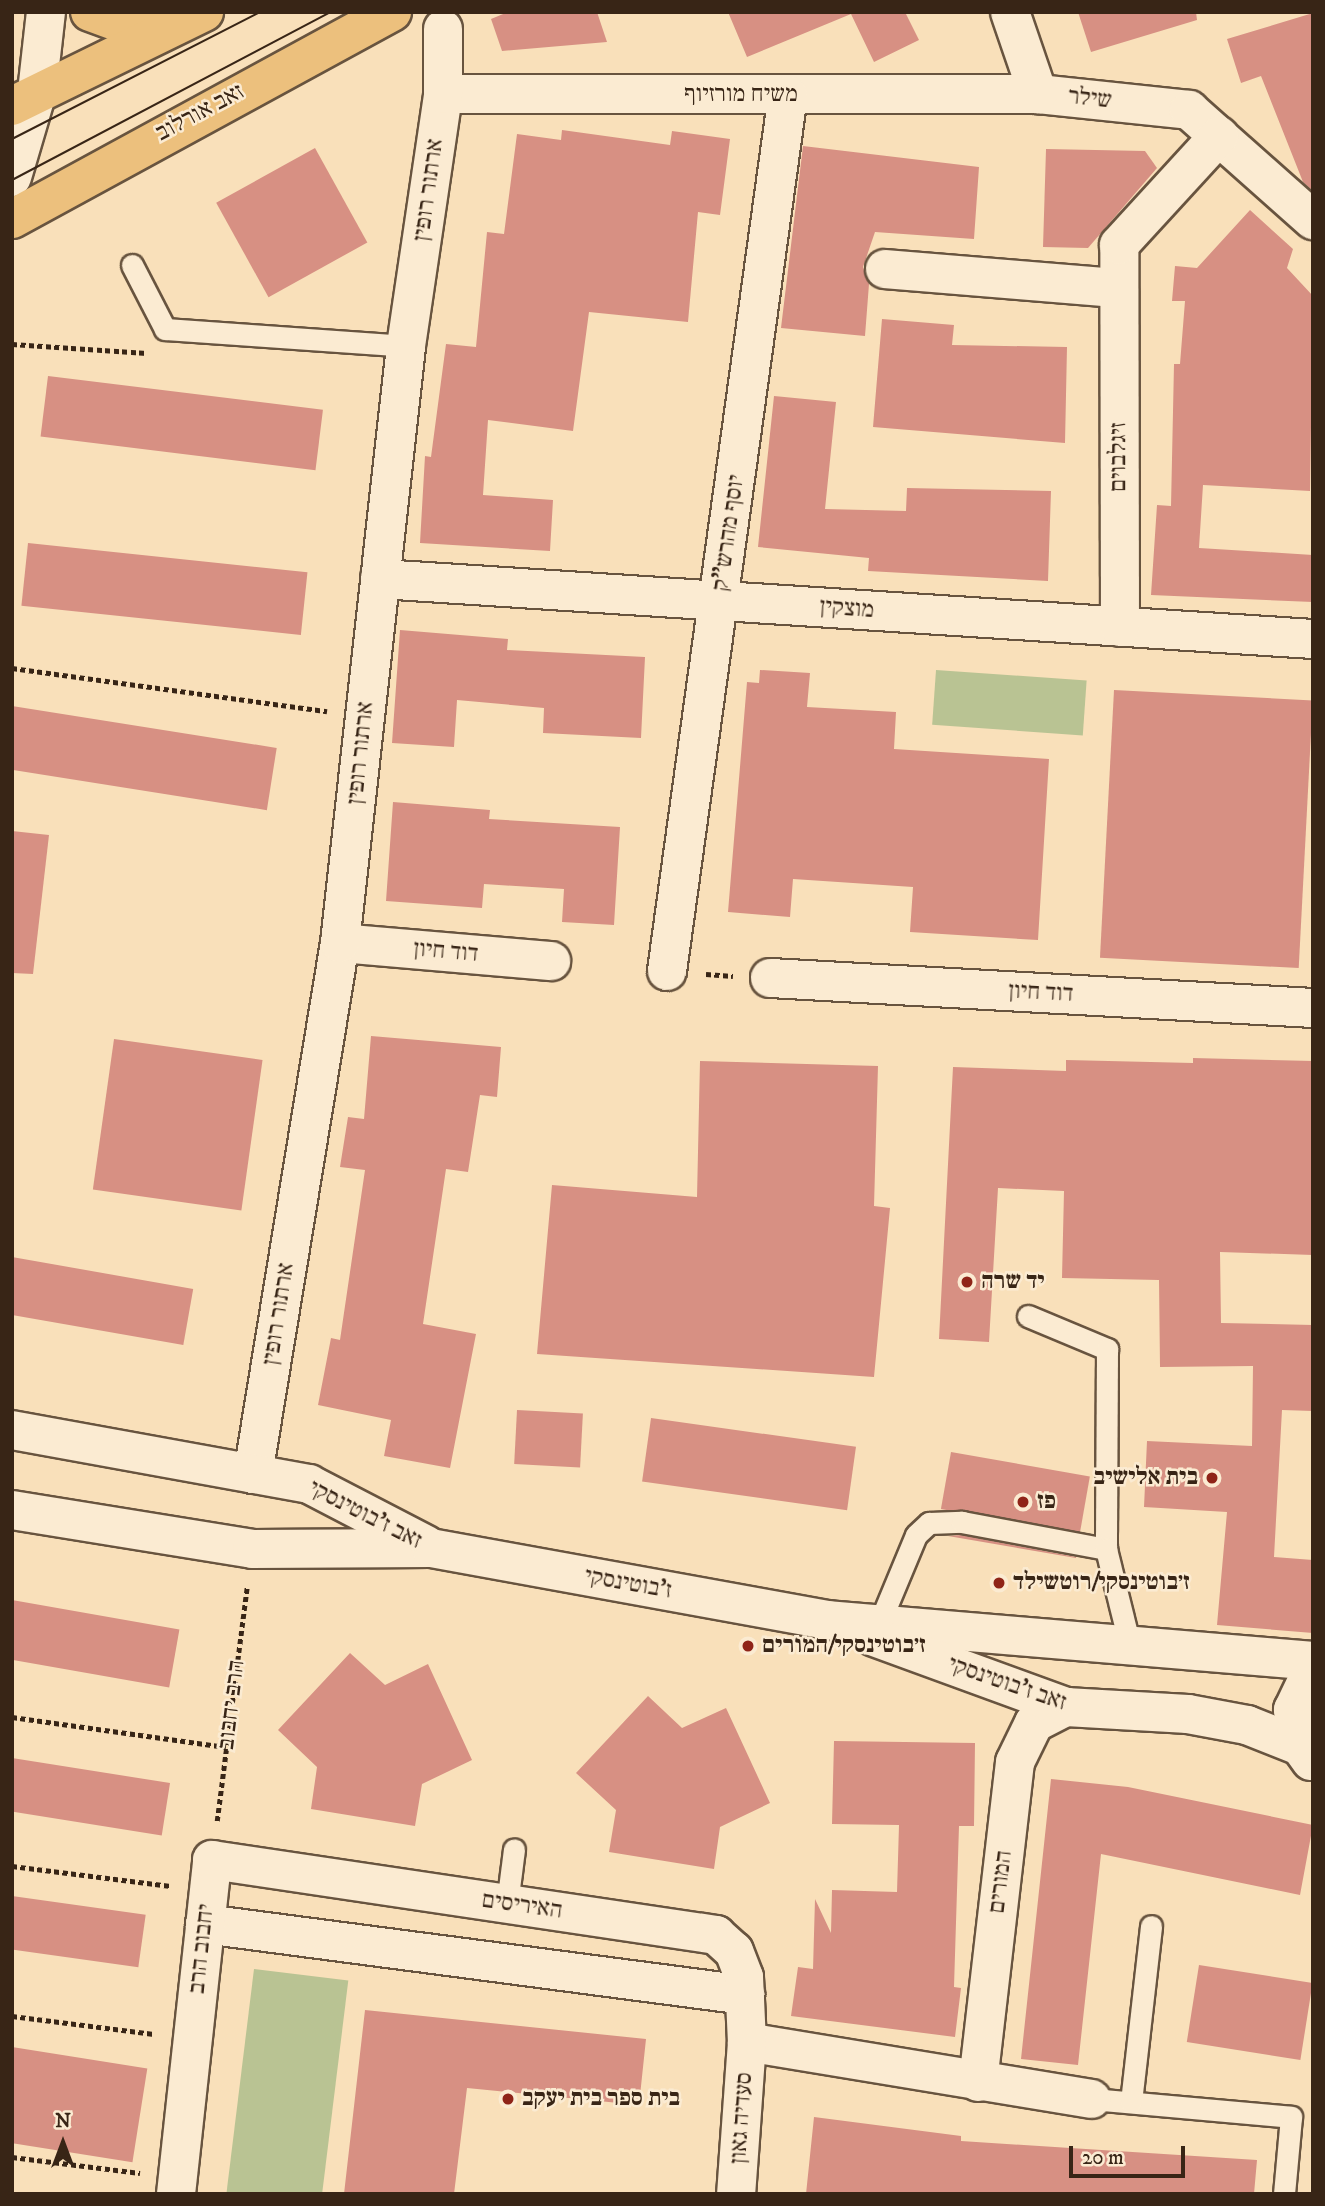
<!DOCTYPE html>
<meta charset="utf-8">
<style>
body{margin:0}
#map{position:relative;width:1325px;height:2206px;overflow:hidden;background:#f9e0ba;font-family:"IM FELL DW Pica","Frank Ruhl Libre",serif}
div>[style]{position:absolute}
.green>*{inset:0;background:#b9c393;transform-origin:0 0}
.building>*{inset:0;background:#d79083;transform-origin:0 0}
.path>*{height:4.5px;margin-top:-2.25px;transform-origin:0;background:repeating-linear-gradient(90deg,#382516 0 5px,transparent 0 8.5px)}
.roads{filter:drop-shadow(2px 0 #68543f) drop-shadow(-2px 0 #68543f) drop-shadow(0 2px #68543f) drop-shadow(0 -2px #68543f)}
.lane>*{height:21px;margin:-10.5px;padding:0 10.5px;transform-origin:10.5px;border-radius:10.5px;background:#fbebd2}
.street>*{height:38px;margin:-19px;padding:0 19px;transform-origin:19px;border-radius:19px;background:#fbebd2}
.secondary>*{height:38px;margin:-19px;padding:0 19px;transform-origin:19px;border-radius:19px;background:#fbebd2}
.primary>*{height:38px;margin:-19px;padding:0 19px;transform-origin:19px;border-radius:19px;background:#ecc07d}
.tram>*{height:2px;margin:-1px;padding:0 1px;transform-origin:1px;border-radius:1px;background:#382516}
.dots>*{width:19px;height:19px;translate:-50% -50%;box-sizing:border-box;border:4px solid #fbebd2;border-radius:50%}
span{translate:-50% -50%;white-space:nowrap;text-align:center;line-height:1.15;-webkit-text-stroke:5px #fbebd2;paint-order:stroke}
.street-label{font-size:24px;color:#382516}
.poi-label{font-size:24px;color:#382516;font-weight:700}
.left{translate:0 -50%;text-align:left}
.right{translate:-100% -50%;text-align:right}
.frame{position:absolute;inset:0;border:14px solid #382516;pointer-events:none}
.north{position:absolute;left:28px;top:2108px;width:70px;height:70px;-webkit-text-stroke:5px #fbebd2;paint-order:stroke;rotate:0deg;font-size:19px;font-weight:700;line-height:28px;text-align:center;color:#382516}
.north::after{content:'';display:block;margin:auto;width:24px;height:32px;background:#382516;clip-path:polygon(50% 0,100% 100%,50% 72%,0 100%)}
.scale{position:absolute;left:1069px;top:2146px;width:116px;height:32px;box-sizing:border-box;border:4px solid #382516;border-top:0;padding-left:9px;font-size:21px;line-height:24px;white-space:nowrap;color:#382516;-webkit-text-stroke:5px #fbebd2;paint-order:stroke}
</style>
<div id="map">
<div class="green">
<div style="left:936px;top:670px;width:151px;height:55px;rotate:4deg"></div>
<div style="left:254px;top:1969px;width:95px;height:226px;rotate:7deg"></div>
</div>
<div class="building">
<div style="clip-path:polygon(508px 12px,597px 12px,607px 42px,502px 51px,491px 19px)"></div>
<div style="clip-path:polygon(728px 12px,905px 12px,919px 40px,874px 62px,851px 14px,747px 57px)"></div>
<div style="clip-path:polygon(1078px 12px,1196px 12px,1197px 20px,1091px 52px)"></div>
<div style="clip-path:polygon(1313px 13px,1313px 191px,1303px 182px,1261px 76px,1241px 83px,1227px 39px)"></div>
<div style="clip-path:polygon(562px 130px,670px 145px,672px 131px,730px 139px,720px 215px,698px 212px,688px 322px,589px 312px,573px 431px,488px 420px,483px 495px,553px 500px,550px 551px,420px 543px,425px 456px,431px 457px,446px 344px,476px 347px,487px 232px,504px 234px,517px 134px,561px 140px)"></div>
<div style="clip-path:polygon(803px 146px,979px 167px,974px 239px,875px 232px,863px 267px,869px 284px,865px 336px,781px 328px)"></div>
<div style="left:315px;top:148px;width:108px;height:113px;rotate:61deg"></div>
<div style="clip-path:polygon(1046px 149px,1145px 151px,1157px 168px,1088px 248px,1043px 247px)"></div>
<div style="clip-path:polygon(1250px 210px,1293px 249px,1287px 268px,1313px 296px,1310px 491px,1203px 485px,1199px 548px,1313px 555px,1313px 602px,1151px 595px,1157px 505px,1171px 506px,1174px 364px,1180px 364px,1185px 301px,1172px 301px,1175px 266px,1197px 268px)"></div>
<div style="clip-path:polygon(882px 319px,954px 325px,952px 345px,1067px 347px,1065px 443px,873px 427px)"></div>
<div style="left:48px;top:376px;width:277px;height:61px;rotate:7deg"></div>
<div style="clip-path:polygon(774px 396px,836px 402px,825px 509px,906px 511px,907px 488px,1051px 491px,1048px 581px,868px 571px,869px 558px,758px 547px)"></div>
<div style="left:28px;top:543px;width:281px;height:63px;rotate:6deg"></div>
<div style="clip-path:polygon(400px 630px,508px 639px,507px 650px,645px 657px,641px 738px,543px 733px,544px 708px,457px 700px,454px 747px,392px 743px)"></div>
<div style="clip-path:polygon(760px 670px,810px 673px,807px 707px,896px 712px,894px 749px,1049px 759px,1038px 940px,910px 932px,913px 887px,793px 879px,790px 917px,728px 912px,747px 682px,759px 683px)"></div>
<div style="left:1114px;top:690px;width:199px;height:268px;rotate:3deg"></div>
<div style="left:12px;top:706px;width:268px;height:63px;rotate:9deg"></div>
<div style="clip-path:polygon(393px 802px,490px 810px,489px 819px,620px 827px,614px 925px,562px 922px,564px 889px,484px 884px,482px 908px,386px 901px)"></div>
<div style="clip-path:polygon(12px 831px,49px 835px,33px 974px,12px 973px)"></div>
<div style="clip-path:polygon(371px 1036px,501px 1047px,497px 1097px,480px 1095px,468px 1172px,446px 1169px,423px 1324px,476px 1334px,450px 1468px,384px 1456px,391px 1420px,318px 1405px,331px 1338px,340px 1340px,365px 1170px,340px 1167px,348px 1117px,364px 1119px)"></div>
<div style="left:114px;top:1039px;width:150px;height:152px;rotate:8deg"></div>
<div style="clip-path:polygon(1193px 1058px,1313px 1061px,1313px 1255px,1220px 1252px,1221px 1323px,1313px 1325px,1313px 1411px,1282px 1410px,1274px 1557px,1313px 1560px,1313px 1633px,1217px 1625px,1227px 1512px,1144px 1507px,1147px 1441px,1252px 1446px,1253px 1366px,1160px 1367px,1159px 1280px,1062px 1278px,1064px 1191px,998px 1188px,989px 1342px,939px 1339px,953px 1067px,1066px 1071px,1066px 1060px,1193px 1063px)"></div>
<div style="clip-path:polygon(700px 1061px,878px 1066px,874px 1206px,890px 1208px,874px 1377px,537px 1354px,552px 1185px,697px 1197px)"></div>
<div style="left:12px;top:1257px;width:184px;height:57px;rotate:10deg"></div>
<div style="left:517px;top:1410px;width:66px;height:54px;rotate:3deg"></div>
<div style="left:651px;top:1418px;width:207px;height:64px;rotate:8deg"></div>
<div style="left:951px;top:1452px;width:141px;height:58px;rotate:10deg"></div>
<div style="clip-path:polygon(961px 1535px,1076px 1557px,1076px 1558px,948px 1536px)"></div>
<div style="left:12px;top:1600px;width:170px;height:59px;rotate:10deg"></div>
<div style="clip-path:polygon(350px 1653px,385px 1685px,428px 1664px,472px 1760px,422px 1784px,415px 1826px,311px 1809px,317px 1767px,278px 1730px)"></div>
<div style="clip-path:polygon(648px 1696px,682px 1728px,726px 1708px,770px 1803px,720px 1827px,714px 1869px,609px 1852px,616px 1810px,576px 1773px)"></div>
<div style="clip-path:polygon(834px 1741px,975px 1743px,974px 1826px,959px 1826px,954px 1987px,961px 1988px,955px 2037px,791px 2016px,798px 1967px,813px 1969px,815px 1899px,831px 1933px,832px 1890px,897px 1892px,899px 1825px,832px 1824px)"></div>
<div style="left:12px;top:1758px;width:160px;height:53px;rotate:9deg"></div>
<div style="clip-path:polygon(1051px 1779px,1128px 1787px,1313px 1825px,1300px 1895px,1101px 1854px,1078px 2065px,1021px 2059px)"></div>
<div style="left:12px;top:1896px;width:135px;height:53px;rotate:8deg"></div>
<div style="left:1199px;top:1965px;width:115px;height:78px;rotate:9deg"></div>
<div style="clip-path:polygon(365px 2010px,646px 2039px,639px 2105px,467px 2088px,454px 2194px,344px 2194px)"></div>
<div style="left:12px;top:2047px;width:137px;height:95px;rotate:9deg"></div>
<div style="clip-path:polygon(814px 2117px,961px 2136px,961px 2141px,1257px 2160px,1254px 2194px,806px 2194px)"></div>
</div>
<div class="path">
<div style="left:12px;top:344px;width:135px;rotate:3.8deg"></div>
<div style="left:12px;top:668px;width:318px;rotate:7.8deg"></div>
<div style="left:706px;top:974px;width:27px;rotate:4deg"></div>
<div style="left:12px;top:1717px;width:216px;rotate:8deg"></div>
<div style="left:217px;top:1821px;width:236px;rotate:-82.7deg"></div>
<div style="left:12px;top:1866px;width:160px;rotate:7.2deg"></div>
<div style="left:12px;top:2016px;width:143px;rotate:7.2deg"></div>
<div style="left:12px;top:2157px;width:129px;rotate:7.1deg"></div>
</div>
<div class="roads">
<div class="lane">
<div style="left:132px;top:265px;width:72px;rotate:62.7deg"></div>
<div style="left:165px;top:329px;width:242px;rotate:4deg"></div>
<div style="left:1028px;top:1316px;width:86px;rotate:22.7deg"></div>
<div style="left:1107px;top:1349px;width:200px;rotate:90.3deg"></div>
<div style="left:879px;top:1624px;width:96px;rotate:-67.4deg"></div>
<div style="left:916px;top:1535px;width:18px;rotate:-43deg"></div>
<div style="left:929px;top:1523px;width:33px;rotate:-2deg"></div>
<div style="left:962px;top:1522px;width:147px;rotate:10.6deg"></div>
<div style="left:1106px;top:1549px;width:96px;rotate:76.1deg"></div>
<div style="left:507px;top:1904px;width:55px;rotate:-82.7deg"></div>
<div style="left:1091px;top:2099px;width:201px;rotate:5.1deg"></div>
<div style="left:1291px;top:2117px;width:77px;rotate:95.2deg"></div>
<div style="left:1131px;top:2102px;width:177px;rotate:-83.5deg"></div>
</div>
<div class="street">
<div style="left:1010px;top:12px;width:87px;rotate:71.1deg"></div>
<div style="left:1038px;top:94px;width:152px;rotate:6deg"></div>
<div style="left:1189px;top:110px;width:166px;rotate:41.6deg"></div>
<div style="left:443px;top:94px;width:595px"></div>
<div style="left:885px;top:269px;width:234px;rotate:4.7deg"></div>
<div style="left:380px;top:579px;width:935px;rotate:3.68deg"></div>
<div style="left:1120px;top:627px;width:382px;rotate:-90.1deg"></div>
<div style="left:1119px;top:245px;width:148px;rotate:-47.5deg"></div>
<div style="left:340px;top:943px;width:212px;rotate:4.9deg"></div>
<div style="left:667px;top:971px;width:884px;rotate:-82.14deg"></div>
<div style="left:770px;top:978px;width:544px;rotate:3.16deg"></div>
<div style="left:253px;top:1474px;width:538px;rotate:-80.7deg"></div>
<div style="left:340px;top:943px;width:601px;rotate:-83.69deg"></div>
<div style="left:406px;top:346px;width:255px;rotate:-81.6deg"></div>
<div style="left:443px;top:94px;width:65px;rotate:-90deg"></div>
<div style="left:205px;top:1924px;width:545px;rotate:7.49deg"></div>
<div style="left:747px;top:2042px;width:349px;rotate:9.4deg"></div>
<div style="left:978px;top:2082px;width:322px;rotate:-83.4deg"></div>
<div style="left:1015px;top:1762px;width:43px;rotate:-64deg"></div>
<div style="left:1034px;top:1723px;width:36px;rotate:-27deg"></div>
<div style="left:176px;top:2194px;width:336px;rotate:-83.8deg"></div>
<div style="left:212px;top:1860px;width:510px;rotate:8.46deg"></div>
<div style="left:716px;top:1935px;width:24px;rotate:42deg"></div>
<div style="left:734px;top:1951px;width:28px;rotate:69deg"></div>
<div style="left:744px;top:1977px;width:65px;rotate:87.4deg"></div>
<div style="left:747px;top:2042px;width:152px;rotate:94.1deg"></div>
</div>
<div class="secondary">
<div style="left:12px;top:177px;width:89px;rotate:-73.6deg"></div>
<div style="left:37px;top:92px;width:81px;rotate:-83.6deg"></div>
<div style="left:12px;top:1430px;width:302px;rotate:10.3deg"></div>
<div style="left:309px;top:1484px;width:132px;rotate:27.5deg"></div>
<div style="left:12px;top:1510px;width:243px;rotate:9.2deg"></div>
<div style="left:252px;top:1549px;width:179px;rotate:-0.3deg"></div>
<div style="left:431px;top:1548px;width:402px;rotate:10.3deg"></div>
<div style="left:826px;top:1620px;width:489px;rotate:4.8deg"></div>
<div style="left:874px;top:1637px;width:204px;rotate:20deg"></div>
<div style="left:1066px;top:1707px;width:122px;rotate:3.3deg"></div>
<div style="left:1188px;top:1714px;width:60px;rotate:10.6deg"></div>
<div style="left:1247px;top:1725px;width:57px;rotate:21.6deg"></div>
<div style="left:1311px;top:1761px;width:19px;rotate:-126deg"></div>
<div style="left:1300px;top:1746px;width:37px;rotate:-101deg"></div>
<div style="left:1293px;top:1710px;width:47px;rotate:-64.5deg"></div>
</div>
<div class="primary">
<div style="left:90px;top:12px;width:32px;rotate:20deg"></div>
<div style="left:120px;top:23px;width:49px;rotate:-2.3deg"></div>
<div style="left:12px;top:106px;width:214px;rotate:-26.1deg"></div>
<div style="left:12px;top:219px;width:433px;rotate:-28.6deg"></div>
</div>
</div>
<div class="tram">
<div style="left:12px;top:139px;width:279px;rotate:-27.1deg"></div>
<div style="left:12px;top:180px;width:361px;rotate:-27.8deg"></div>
</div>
<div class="dots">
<div style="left:967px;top:1282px;background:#8f2418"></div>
<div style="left:1212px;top:1478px;background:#8f2418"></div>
<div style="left:1023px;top:1502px;background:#8f2418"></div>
<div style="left:999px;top:1583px;background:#8f2418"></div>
<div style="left:748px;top:1646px;background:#8f2418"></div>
<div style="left:508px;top:2099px;background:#8f2418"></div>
</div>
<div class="street-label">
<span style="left:741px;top:95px">משיח מורזיוף</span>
<span style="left:1090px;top:99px;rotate:6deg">שילר</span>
<span style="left:200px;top:113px;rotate:-28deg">זאב אורלוב</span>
<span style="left:429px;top:190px;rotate:-82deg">ארתור רופין</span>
<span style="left:1119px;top:457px;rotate:-90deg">זיגלבוים</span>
<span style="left:729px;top:533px;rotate:-82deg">יוסף מהרש"ק</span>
<span style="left:847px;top:609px;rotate:4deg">מוצקין</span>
<span style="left:361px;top:753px;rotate:-84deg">ארתור רופין</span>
<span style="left:446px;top:952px;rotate:5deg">דוד חיון</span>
<span style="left:1041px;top:993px;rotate:3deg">דוד חיון</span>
<span style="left:279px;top:1314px;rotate:-81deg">ארתור רופין</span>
<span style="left:365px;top:1515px;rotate:27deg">זאב ז'בוטינסקי</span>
<span style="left:628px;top:1584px;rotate:10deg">ז'בוטינסקי</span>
<span style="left:1007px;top:1684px;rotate:19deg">זאב ז'בוטינסקי</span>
<span style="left:232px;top:1705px;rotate:-83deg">הרב יחבוב</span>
<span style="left:1001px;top:1882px;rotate:-83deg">המורים</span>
<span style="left:522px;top:1906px;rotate:8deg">האיריסים</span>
<span style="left:202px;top:1949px;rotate:-84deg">יחבוב הרב</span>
<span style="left:742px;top:2118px;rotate:-86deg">סעדיה גאון</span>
</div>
<div class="poi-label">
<span class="left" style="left:981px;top:1282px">יד שרה</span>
<span class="right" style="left:1198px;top:1478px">בית אלישיב</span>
<span class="left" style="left:1037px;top:1502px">פז</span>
<span class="left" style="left:1013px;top:1583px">ז׳בוטינסקי/רוטשילד</span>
<span class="left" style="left:762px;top:1646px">ז׳בוטינסקי/המורים</span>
<span class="left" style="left:522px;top:2099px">בית ספר בית יעקב</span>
</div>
<div class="frame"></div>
<div class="north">N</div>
<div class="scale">20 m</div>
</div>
